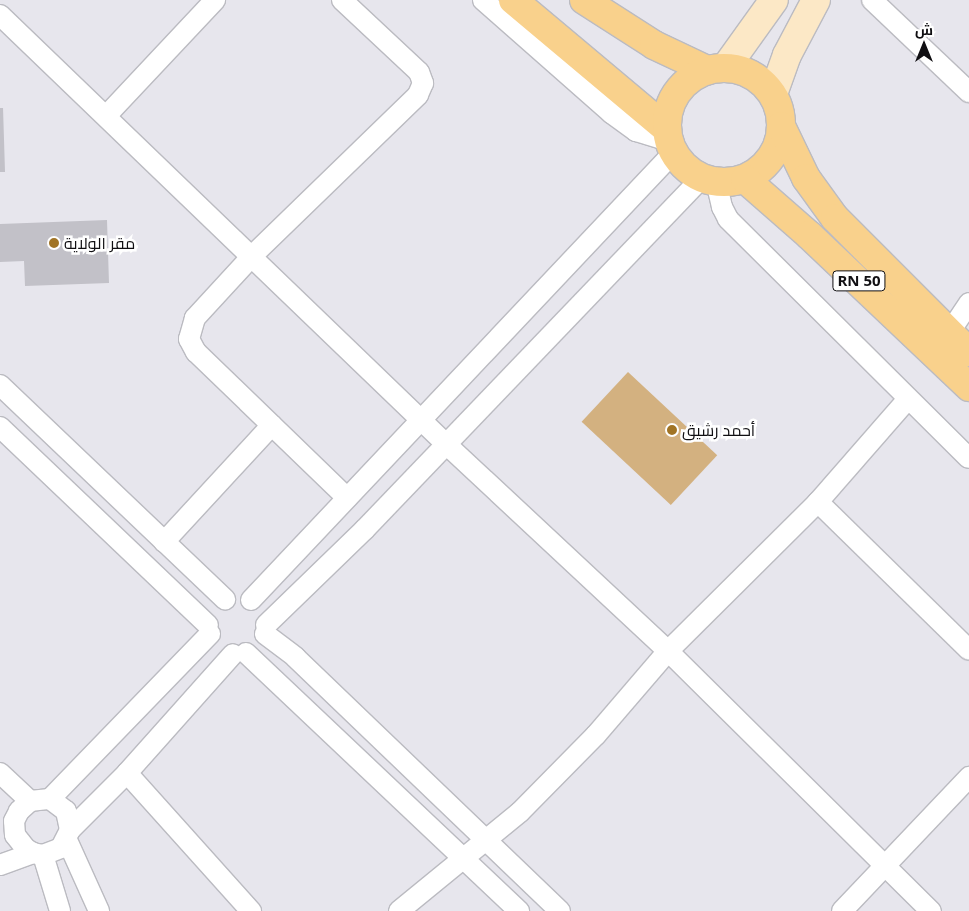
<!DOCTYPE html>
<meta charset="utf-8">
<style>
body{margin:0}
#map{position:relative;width:969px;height:911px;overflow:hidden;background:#e7e6ed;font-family:"Open Sans",Cairo,sans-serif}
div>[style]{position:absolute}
.green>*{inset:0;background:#d3b180;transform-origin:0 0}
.building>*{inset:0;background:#c2c1c8}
.roads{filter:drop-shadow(1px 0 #bbbbc1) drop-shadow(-1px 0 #bbbbc1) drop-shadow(0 1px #bbbbc1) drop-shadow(0 -1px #bbbbc1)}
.street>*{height:20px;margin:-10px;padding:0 10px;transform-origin:10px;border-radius:10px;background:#fff}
.secondary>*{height:28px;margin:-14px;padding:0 14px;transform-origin:14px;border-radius:14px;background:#fce8c6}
.primary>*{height:28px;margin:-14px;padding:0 14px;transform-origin:14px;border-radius:14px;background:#f9d18c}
.primary>.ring{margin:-14px;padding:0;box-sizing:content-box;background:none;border:28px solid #f9d18c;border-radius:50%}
.dots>*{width:14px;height:14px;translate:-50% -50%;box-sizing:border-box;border:2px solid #fff;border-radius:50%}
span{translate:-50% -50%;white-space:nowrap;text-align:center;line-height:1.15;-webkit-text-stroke:5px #fff;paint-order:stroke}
.shield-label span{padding:1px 4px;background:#fff;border:1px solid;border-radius:4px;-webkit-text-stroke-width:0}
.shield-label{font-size:15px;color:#100f12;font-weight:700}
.poi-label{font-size:16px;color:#100f12}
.left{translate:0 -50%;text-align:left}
.north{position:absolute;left:899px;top:20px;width:50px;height:50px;-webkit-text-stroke:4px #fff;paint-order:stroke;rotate:0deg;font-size:14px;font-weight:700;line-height:20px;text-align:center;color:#100f12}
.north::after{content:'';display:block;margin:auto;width:18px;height:22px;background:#100f12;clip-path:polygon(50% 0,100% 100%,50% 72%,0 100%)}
</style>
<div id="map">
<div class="green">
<div style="left:628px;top:372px;width:122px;height:68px;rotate:43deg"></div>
</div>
<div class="building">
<div style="clip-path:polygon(0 108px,3px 108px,5px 172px,0 172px)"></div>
<div style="clip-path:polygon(107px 220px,109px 283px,25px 286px,24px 261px,0 262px,0 224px)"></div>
</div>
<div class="roads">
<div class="street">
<div style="left:342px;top:0;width:105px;rotate:43.1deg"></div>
<div style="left:419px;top:72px;width:12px;rotate:70deg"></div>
<div style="left:423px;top:83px;width:13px;rotate:113deg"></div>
<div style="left:418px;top:95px;width:230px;rotate:135.9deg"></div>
<div style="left:253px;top:255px;width:86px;rotate:132.6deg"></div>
<div style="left:195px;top:318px;width:22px;rotate:106deg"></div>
<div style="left:189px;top:339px;width:15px;rotate:62deg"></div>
<div style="left:196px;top:352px;width:210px;rotate:44deg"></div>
<div style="left:483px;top:0;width:171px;rotate:41.4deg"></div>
<div style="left:611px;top:113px;width:31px;rotate:36deg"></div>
<div style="left:636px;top:131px;width:34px;rotate:17deg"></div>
<div style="left:872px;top:0;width:134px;rotate:43.5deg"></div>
<div style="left:0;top:15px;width:619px;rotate:43.89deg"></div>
<div style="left:446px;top:444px;width:304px;rotate:43deg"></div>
<div style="left:668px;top:651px;width:370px;rotate:44.7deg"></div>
<div style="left:107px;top:115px;width:158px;rotate:-46.8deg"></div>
<div style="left:716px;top:181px;width:27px;rotate:77deg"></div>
<div style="left:722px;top:207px;width:13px;rotate:63deg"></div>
<div style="left:728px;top:219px;width:339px;rotate:44.8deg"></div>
<div style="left:949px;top:333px;width:36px;rotate:-56deg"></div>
<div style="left:0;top:385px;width:311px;rotate:43.6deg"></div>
<div style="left:0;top:427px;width:287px;rotate:43.6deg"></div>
<div style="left:818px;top:502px;width:211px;rotate:44.4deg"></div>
<div style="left:164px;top:542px;width:159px;rotate:-47.3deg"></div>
<div style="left:251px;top:600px;width:616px;rotate:-46.64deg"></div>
<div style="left:266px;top:625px;width:138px;rotate:-44.1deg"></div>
<div style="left:365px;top:529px;width:488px;rotate:-46.2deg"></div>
<div style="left:265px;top:634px;width:38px;rotate:37deg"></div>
<div style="left:295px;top:657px;width:367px;rotate:43.8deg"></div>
<div style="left:246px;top:653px;width:376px;rotate:43.4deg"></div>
<div style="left:0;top:773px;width:41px;rotate:43deg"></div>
<div style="left:127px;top:773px;width:186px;rotate:48.1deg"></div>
<div style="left:50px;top:799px;width:20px;rotate:37deg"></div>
<div style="left:66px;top:811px;width:19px;rotate:78deg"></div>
<div style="left:70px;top:830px;width:20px;rotate:117deg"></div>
<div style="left:61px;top:848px;width:19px;rotate:159deg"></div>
<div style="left:43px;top:855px;width:10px;rotate:-169deg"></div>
<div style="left:33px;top:853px;width:8px;rotate:-150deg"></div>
<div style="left:26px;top:849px;width:18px;rotate:-128deg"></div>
<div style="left:15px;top:835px;width:14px;rotate:-94deg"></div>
<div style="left:14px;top:821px;width:11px;rotate:-63deg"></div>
<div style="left:19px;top:811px;width:15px;rotate:-42deg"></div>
<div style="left:30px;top:801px;width:20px;rotate:-6deg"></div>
<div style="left:50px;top:799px;width:230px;rotate:-45.9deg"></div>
<div style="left:70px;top:830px;width:81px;rotate:-45deg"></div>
<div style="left:127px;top:773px;width:159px;rotate:-48.3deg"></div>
<div style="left:67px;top:840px;width:78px;rotate:65.7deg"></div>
<div style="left:43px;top:855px;width:59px;rotate:73.1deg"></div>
<div style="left:0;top:865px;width:35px;rotate:-20deg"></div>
<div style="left:399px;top:911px;width:156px;rotate:-39.3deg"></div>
<div style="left:520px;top:812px;width:108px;rotate:-45.4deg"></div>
<div style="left:596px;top:735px;width:111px;rotate:-49.4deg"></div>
<div style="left:668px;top:651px;width:211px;rotate:-44.8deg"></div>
<div style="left:818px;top:502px;width:135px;rotate:-48.9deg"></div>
<div style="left:842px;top:911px;width:185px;rotate:-46.5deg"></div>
</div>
<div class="secondary">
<div style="left:726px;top:67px;width:82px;rotate:-54.4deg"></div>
<div style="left:773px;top:94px;width:41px;rotate:-70.3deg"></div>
<div style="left:787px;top:55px;width:62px;rotate:-62.2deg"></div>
</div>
<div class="primary">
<div style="left:513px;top:0;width:201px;rotate:40deg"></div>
<div style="left:584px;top:0;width:83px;rotate:32.7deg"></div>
<div style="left:654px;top:45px;width:59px;rotate:25.3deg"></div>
<div class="ring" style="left:667px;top:68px;width:86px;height:86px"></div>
<div style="left:781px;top:126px;width:58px;rotate:64.3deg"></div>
<div style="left:806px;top:178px;width:49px;rotate:54.1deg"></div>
<div style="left:835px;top:218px;width:190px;rotate:45deg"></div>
<div style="left:745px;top:179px;width:85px;rotate:41.2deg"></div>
<div style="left:809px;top:235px;width:221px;rotate:43.5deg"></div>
</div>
</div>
<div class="dots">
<div style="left:54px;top:243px;background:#a17425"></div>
<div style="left:672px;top:430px;background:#a17425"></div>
</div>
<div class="shield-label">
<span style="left:859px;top:281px">RN 50</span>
</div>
<div class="poi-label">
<span class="left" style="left:64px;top:243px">مقر الولاية</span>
<span class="left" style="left:682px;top:430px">أحمد رشيق</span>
</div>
<div class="north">ش</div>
</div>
